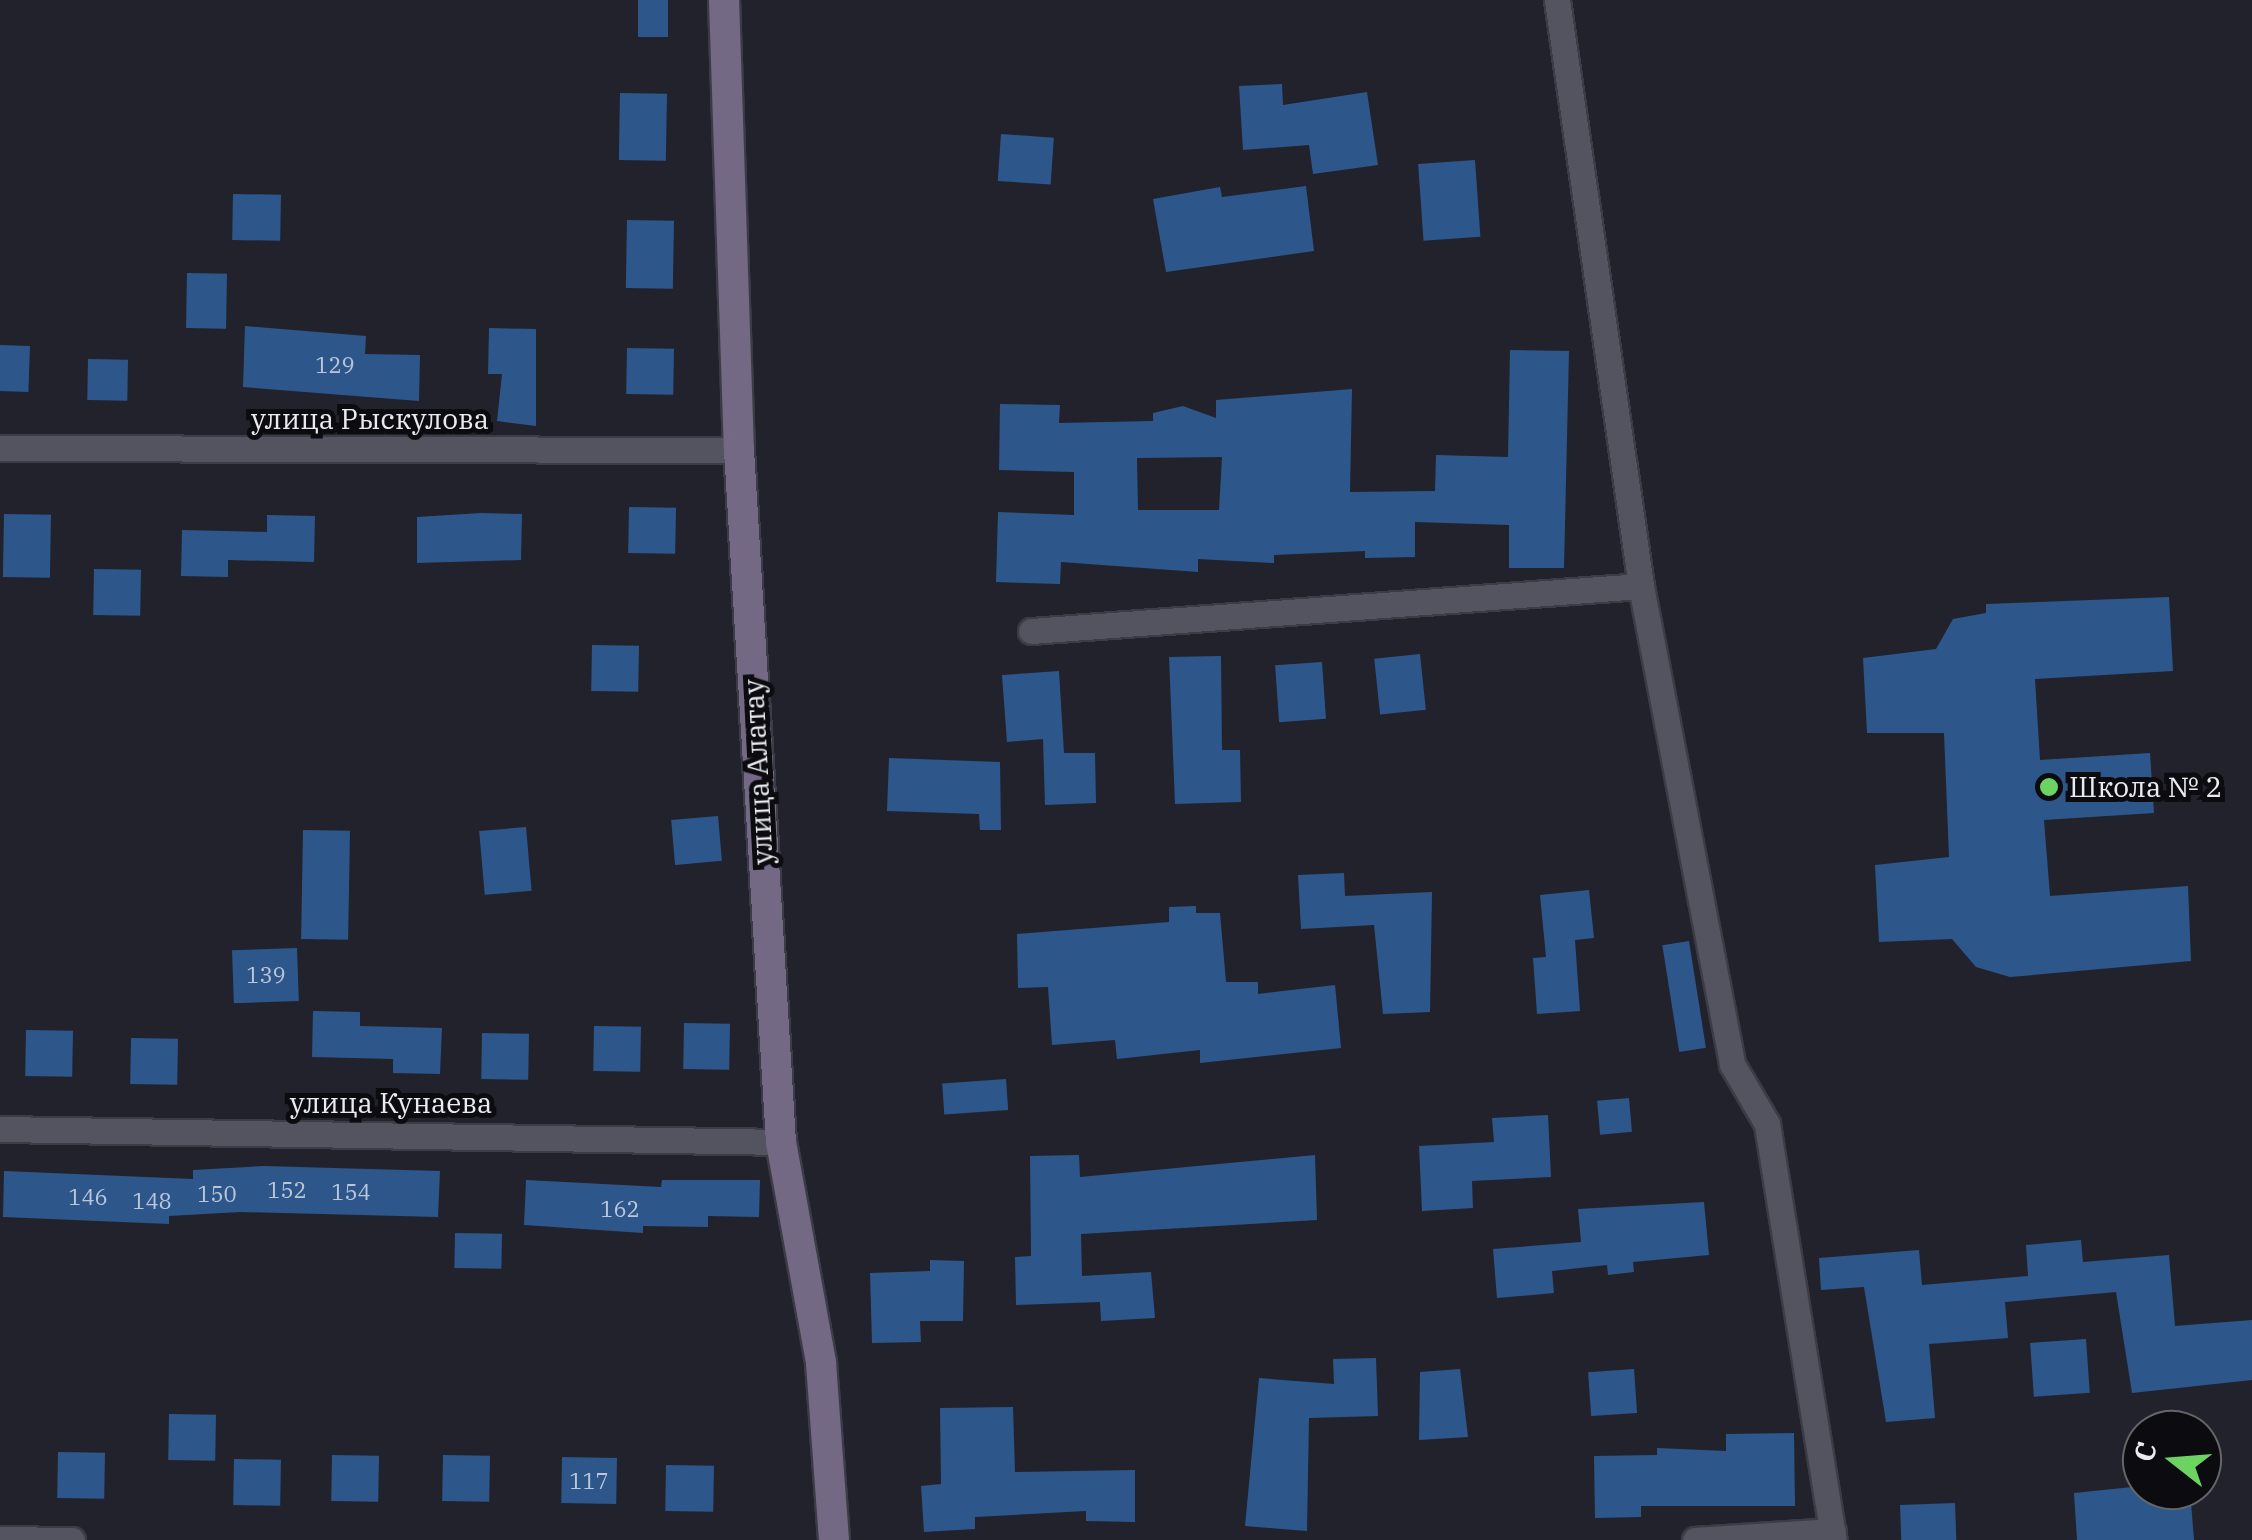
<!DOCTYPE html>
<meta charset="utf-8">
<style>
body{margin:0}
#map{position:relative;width:2252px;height:1540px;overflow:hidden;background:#22222c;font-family:"IBM Plex Serif",serif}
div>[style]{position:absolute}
.building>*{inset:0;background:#2d578b;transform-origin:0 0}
.roads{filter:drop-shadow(2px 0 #3c3c46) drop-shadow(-2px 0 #3c3c46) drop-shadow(0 2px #3c3c46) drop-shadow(0 -2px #3c3c46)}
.street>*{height:25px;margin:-12.5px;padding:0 12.5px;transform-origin:12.5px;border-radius:12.5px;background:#535460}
.secondary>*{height:30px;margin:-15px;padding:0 15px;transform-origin:15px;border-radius:15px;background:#746984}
.dots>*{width:28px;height:28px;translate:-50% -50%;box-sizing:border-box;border:5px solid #0c0c10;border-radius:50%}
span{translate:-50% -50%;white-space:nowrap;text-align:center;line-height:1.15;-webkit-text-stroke:10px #0c0c10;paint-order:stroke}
.number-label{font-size:22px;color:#bbc6d8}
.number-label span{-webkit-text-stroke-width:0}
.street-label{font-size:28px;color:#eaebf2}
.poi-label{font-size:28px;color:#eaebf2}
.left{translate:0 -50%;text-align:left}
.north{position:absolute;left:2122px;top:1410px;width:100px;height:100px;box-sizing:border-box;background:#0c0c10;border:2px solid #65656a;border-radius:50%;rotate:287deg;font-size:28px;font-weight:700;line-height:40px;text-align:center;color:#eaebf2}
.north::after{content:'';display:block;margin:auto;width:35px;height:45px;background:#6cd362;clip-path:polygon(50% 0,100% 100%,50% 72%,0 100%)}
</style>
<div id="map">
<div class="building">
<div style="left:638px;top:0;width:30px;height:37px"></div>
<div style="clip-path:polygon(1282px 84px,1283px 105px,1367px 92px,1378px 165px,1313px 174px,1309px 145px,1243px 150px,1239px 86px)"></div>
<div style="left:620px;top:93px;width:47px;height:67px;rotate:1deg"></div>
<div style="left:1001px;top:134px;width:53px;height:47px;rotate:4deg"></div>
<div style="left:1475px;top:160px;width:77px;height:57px;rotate:86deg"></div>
<div style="clip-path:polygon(1306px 186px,1314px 251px,1166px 272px,1153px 199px,1220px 187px,1222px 197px)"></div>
<div style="left:233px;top:194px;width:48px;height:46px;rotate:1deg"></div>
<div style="left:627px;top:220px;width:47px;height:68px;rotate:1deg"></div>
<div style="left:187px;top:273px;width:40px;height:55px;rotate:1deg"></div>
<div style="clip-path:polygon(245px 326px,366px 336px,365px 354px,420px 355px,419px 401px,243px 387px)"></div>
<div style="clip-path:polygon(489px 328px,536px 329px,536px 426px,497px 421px,502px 374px,488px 374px)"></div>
<div style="left:0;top:345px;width:30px;height:46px;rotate:2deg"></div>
<div style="left:627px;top:348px;width:47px;height:46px;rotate:1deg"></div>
<div style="clip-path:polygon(evenodd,1510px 350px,1569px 351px,1564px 568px,1509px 568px,1509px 525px,1415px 522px,1415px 557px,1365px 558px,1365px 551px,1274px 555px,1274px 563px,1198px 559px,1198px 572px,1061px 562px,1060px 584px,996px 582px,998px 512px,1074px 515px,1074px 472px,999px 470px,1000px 404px,1060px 405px,1059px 423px,1153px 421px,1153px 413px,1183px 406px,1216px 418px,1216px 400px,1352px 389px,1350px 492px,1435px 491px,1436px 455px,1508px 457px,1510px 350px,1222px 457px,1219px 510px,1138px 510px,1137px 458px,1222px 457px)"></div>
<div style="left:88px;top:359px;width:40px;height:41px;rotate:1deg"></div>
<div style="left:629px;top:507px;width:47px;height:46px;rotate:1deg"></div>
<div style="clip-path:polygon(481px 513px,522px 514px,521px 560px,417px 563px,417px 517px)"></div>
<div style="left:4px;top:514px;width:47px;height:63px;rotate:1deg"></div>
<div style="clip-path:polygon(267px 515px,315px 516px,314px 562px,228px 560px,228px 577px,181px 576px,182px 530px,267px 532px)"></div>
<div style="left:94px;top:569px;width:47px;height:46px;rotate:1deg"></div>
<div style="clip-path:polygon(2169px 597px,2173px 671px,2035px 679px,2040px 760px,2150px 753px,2154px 813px,2044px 820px,2050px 896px,2188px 886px,2191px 961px,2010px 977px,1976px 967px,1952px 939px,1879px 942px,1875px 865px,1949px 857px,1944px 733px,1867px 733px,1863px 658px,1936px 649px,1953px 619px,1986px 613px,1986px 604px)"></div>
<div style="left:592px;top:645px;width:47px;height:46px;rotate:1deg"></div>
<div style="left:1420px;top:654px;width:56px;height:46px;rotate:84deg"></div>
<div style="clip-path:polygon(1221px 656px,1222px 750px,1240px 750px,1241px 802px,1175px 804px,1169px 657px)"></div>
<div style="left:1322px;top:662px;width:57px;height:47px;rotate:86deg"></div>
<div style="clip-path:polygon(1059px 671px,1064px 753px,1095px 753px,1096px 803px,1045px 805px,1043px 739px,1007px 742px,1002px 675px)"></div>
<div style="clip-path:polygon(889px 758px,1000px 762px,1001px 830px,980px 830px,979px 814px,887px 811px)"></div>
<div style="left:718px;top:816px;width:45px;height:47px;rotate:85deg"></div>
<div style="left:526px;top:827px;width:64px;height:47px;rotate:85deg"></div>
<div style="left:303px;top:830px;width:47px;height:109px;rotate:1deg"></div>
<div style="clip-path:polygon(1344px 873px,1345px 896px,1432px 892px,1430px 1012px,1383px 1014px,1374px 925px,1301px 929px,1298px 875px)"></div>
<div style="clip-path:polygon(1589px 890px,1594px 938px,1575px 940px,1580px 1011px,1537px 1014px,1533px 958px,1546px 957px,1540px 895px)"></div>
<div style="clip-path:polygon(1196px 906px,1196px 913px,1220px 913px,1226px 982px,1258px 982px,1258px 994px,1335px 985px,1341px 1048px,1200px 1063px,1200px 1050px,1117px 1059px,1115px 1040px,1052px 1045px,1048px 987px,1018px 988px,1017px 934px,1169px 922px,1169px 907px)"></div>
<div style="left:1689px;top:941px;width:108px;height:27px;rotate:81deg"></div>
<div style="left:297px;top:948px;width:53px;height:65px;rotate:88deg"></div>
<div style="clip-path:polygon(313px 1011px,360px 1012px,360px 1026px,442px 1028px,440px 1074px,393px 1073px,393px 1059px,312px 1057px)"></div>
<div style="left:684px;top:1023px;width:46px;height:46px;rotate:1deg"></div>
<div style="left:594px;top:1026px;width:47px;height:45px;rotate:1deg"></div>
<div style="left:26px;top:1030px;width:47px;height:46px;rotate:1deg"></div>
<div style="left:482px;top:1033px;width:47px;height:46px;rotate:1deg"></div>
<div style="left:131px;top:1038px;width:47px;height:46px;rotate:1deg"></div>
<div style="left:1006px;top:1079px;width:31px;height:64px;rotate:86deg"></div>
<div style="left:1629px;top:1098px;width:34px;height:32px;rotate:85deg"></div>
<div style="clip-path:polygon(1548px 1115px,1551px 1177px,1472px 1181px,1473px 1208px,1422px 1211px,1419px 1146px,1494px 1142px,1492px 1118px)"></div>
<div style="clip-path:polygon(1079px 1155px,1080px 1177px,1315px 1155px,1317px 1220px,1081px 1234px,1082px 1276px,1151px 1272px,1155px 1318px,1101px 1321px,1100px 1302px,1016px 1305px,1015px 1257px,1031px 1256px,1030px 1156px)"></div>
<div style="clip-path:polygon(264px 1166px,440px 1171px,438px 1217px,240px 1212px,169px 1216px,169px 1224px,3px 1217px,4px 1171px,193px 1179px,193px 1170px)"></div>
<div style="clip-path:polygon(526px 1180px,661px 1187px,662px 1180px,760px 1180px,759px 1217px,708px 1216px,708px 1227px,643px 1226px,643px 1233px,524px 1225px)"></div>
<div style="clip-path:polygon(1704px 1202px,1709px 1255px,1633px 1262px,1634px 1272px,1608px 1275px,1607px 1265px,1552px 1271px,1554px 1293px,1497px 1298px,1493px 1249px,1581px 1242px,1578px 1209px)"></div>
<div style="left:455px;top:1233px;width:47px;height:35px;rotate:1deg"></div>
<div style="clip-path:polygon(2081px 1240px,2083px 1262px,2169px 1255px,2175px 1326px,2252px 1320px,2252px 1380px,2132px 1393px,2116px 1292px,2005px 1302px,2008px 1338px,1929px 1344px,1935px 1418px,1886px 1422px,1864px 1287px,1821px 1290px,1819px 1258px,1919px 1250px,1922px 1285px,2028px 1276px,2026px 1245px)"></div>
<div style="clip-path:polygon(930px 1260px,964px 1261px,963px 1321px,920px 1321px,921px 1342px,872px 1343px,870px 1273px,930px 1271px)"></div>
<div style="left:2086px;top:1339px;width:54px;height:56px;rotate:86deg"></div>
<div style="clip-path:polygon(1376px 1358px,1378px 1416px,1309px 1418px,1307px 1531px,1245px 1526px,1259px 1378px,1334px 1384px,1333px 1359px)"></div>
<div style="clip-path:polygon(1460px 1369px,1468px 1437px,1419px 1440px,1420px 1372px)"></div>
<div style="left:1634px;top:1369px;width:44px;height:46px;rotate:86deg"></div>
<div style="clip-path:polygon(1013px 1407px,1015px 1472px,1135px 1470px,1135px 1522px,1086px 1521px,1086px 1511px,975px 1517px,975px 1529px,924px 1532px,921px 1486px,941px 1484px,940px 1408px)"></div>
<div style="left:169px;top:1414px;width:47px;height:46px;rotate:1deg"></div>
<div style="clip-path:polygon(1794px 1433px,1795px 1506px,1641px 1506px,1641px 1517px,1595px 1518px,1594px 1456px,1657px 1455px,1657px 1448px,1726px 1451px,1726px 1434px)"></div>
<div style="left:58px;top:1452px;width:47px;height:46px;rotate:1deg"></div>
<div style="left:332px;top:1455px;width:47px;height:46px;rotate:1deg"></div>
<div style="left:443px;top:1455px;width:47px;height:46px;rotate:1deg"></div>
<div style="left:562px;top:1457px;width:55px;height:46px;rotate:1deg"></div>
<div style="left:234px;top:1459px;width:47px;height:46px;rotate:1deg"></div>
<div style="left:666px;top:1465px;width:48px;height:46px;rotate:1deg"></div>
<div style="clip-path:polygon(2142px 1486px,2190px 1490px,2194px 1540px,2077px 1540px,2074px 1493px)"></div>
<div style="left:1955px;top:1503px;width:37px;height:55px;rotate:88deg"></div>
</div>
<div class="roads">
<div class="street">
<div style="left:1557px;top:0;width:592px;rotate:81.84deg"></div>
<div style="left:1641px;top:586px;width:487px;rotate:79.2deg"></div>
<div style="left:1732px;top:1064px;width:69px;rotate:59.7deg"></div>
<div style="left:1767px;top:1124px;width:421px;rotate:80.9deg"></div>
<div style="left:0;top:448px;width:739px;rotate:0.16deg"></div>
<div style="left:1031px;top:631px;width:612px;rotate:-4.22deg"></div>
<div style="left:0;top:1129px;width:781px;rotate:0.95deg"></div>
<div style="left:0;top:1539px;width:72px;rotate:0.8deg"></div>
<div style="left:1695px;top:1540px;width:138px;rotate:-3.7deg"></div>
</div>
<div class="secondary">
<div style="left:724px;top:0;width:450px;rotate:88.1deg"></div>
<div style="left:739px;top:450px;width:693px;rotate:86.53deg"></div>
<div style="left:781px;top:1142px;width:225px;rotate:79.7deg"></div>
<div style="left:821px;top:1363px;width:177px;rotate:85.8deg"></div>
</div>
</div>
<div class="dots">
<div style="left:2049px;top:787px;background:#6cd362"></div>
</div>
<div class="number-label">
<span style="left:335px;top:365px">129</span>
<span style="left:266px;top:975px">139</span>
<span style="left:287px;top:1190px">152</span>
<span style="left:351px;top:1192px">154</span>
<span style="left:217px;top:1194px">150</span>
<span style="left:88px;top:1197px">146</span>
<span style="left:152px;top:1201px">148</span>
<span style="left:620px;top:1209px">162</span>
<span style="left:589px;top:1481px">117</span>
</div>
<div class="street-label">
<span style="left:370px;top:419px">улица Рыскулова</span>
<span style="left:758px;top:772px;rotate:-93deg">улица Алатау</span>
<span style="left:391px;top:1103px">улица Кунаева</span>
</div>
<div class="poi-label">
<span class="left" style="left:2069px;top:787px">Школа № 2</span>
</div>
<div class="north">С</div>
</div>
